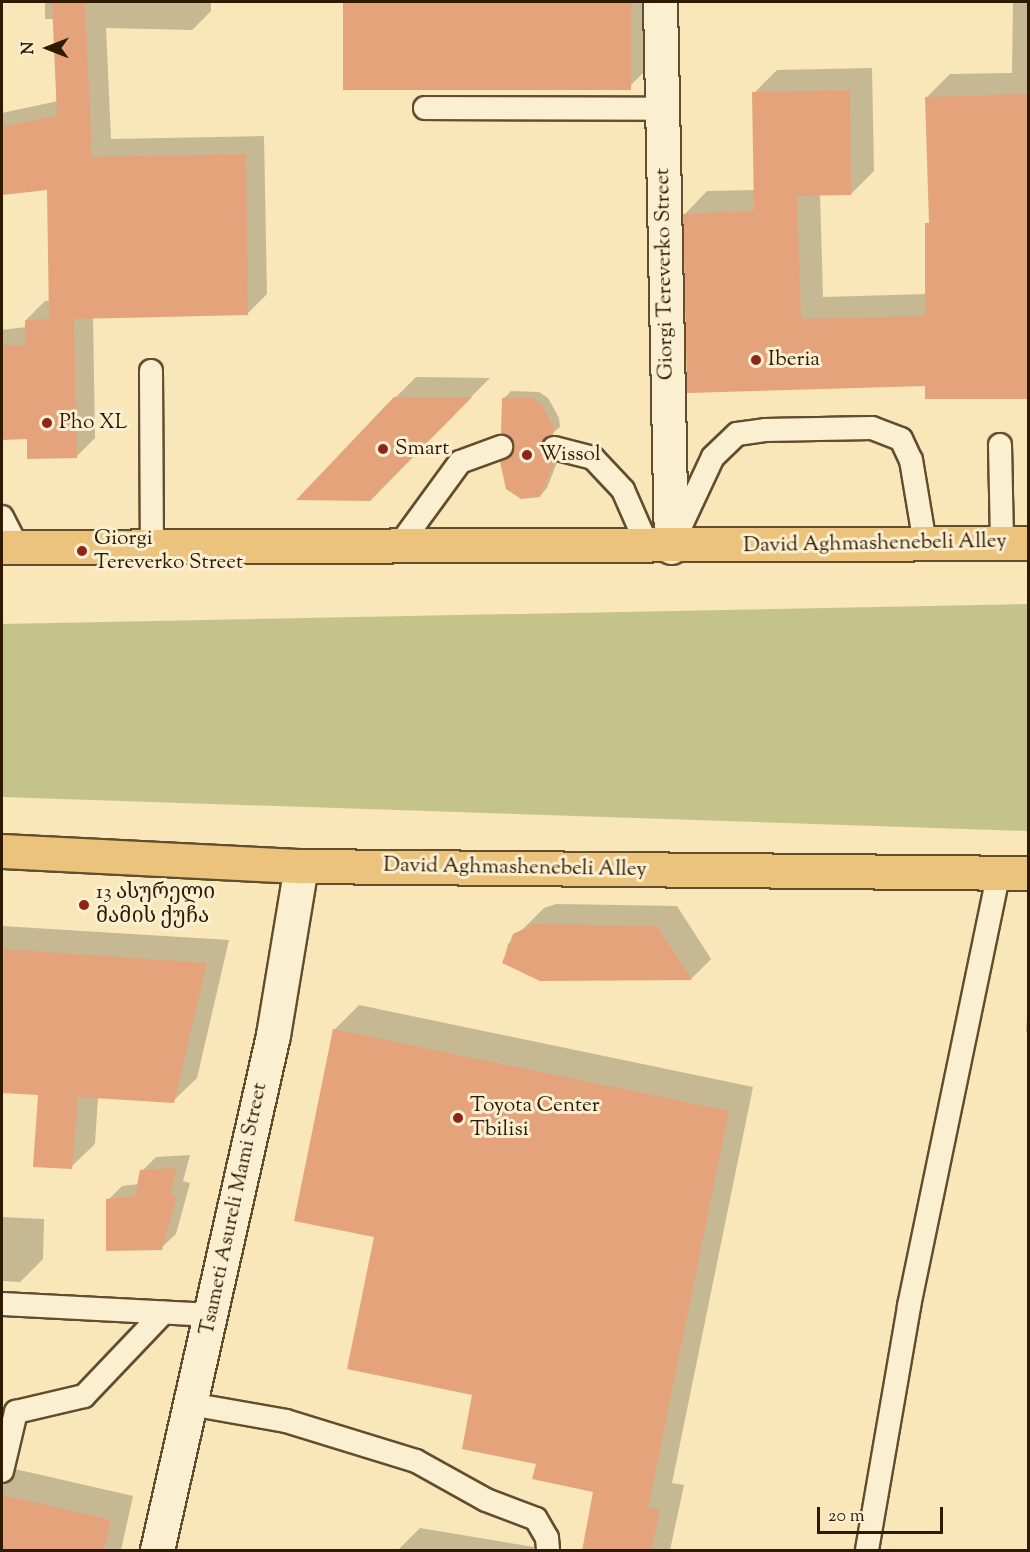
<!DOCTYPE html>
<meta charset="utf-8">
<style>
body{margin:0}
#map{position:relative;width:1030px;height:1552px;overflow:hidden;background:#f9e6b9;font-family:"Sorts Mill Goudy","Noto Serif Georgian",serif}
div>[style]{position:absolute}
.green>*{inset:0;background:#c4c38a}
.shadow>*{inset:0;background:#0003}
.building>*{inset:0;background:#e4a37b;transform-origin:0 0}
.roads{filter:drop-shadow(2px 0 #624d2e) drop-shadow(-2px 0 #624d2e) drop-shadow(0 2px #624d2e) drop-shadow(0 -2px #624d2e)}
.service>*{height:22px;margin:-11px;padding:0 11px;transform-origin:11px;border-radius:11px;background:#fbefd2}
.minor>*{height:33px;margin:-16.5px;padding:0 16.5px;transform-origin:16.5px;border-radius:16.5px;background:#fbefd2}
.tertiary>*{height:33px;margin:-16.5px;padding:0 16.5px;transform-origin:16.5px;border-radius:16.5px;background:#fbefd2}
.trunk>*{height:33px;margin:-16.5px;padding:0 16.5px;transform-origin:16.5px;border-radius:16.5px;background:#ecc37c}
.dots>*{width:16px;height:16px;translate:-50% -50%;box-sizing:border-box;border:3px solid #fbefd2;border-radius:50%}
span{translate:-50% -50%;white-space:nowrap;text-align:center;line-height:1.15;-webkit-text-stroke:6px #fbefd2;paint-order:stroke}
.street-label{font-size:21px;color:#2f1a00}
.poi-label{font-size:21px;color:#2f1a00}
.left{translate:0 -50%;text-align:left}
.frame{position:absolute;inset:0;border:3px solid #2f1a00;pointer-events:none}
.north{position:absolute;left:18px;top:18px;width:60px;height:60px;-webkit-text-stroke:4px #fbefd2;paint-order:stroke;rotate:270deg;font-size:16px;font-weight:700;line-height:24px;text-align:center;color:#2f1a00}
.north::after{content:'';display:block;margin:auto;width:21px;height:27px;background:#2f1a00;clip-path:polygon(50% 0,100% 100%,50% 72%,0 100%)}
.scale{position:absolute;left:817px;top:1507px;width:126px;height:27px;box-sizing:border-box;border:3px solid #2f1a00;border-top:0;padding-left:8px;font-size:18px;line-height:21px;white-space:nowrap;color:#2f1a00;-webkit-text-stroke:4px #fbefd2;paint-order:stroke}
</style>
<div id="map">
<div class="green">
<div style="clip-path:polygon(1028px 604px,1028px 831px,2px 797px,2px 624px)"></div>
</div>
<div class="shadow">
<div style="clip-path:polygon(45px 2px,211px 2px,211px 11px,192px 30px,106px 28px,111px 139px,264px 136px,267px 294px,248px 313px,93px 317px,95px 438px,76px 457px,28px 438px,2px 438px,2px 330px,26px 327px,26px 320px,45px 301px,50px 301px,48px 188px,2px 194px,2px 113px,58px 101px,54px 19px,45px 19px)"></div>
<div style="clip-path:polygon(345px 2px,655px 2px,656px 60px,631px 85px,346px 89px)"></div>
<div style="clip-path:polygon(1013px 2px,1028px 2px,1028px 398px,927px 385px,688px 391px,685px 214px,707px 191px,755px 190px,754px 93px,777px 70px,872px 68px,874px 171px,851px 194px,820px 194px,823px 297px,927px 294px,930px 220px,927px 97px,950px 74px,1012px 73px)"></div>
<div style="clip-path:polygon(416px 377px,490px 378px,369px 499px,395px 398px)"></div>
<div style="clip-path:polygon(511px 391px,539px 392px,548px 398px,559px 418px,560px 427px,547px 438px,560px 455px,547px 488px,540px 496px,502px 462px,516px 449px,504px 398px)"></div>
<div style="clip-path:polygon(556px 904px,677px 906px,711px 959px,691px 979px,504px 962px,508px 944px,544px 908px)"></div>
<div style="clip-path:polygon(2px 926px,229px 940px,197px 1078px,173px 1101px,98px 1097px,95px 1144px,71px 1167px,39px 1094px,2px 1091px)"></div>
<div style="clip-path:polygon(1028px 996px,1028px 1032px,1026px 1032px)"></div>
<div style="clip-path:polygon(359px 1005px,753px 1087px,672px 1483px,684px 1485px,670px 1550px,583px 1550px,595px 1491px,537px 1463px,474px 1394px,376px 1236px,334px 1030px)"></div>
<div style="clip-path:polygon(190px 1155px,183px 1181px,190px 1183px,176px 1234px,161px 1248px,108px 1200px,122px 1186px,139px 1184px,142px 1171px,156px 1157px)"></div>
<div style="clip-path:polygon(2px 1217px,44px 1219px,43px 1259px,20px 1282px,2px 1281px)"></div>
<div style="clip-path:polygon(2px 1466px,133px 1496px,121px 1550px,2px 1550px)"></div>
<div style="clip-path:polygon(420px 1528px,534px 1547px,534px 1550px,398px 1550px)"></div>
</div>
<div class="building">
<div style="clip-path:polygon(52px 2px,85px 2px,92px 157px,246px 154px,248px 315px,74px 319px,77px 458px,27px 459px,27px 439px,2px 440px,2px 345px,25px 345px,25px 320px,49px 319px,47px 190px,2px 195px,2px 127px,57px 116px)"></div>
<div style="left:343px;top:2px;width:288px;height:88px"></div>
<div style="clip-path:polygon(850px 90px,851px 195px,797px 196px,801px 319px,925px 316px,925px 223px,929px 223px,925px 97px,1029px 94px,1029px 399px,925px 399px,925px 386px,687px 393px,683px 214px,754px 211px,752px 92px)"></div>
<div style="clip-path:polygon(394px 397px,472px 397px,370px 501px,296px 500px)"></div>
<div style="clip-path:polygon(502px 398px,532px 398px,542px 405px,553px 426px,553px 435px,541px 445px,544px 457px,554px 462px,540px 497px,521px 499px,506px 489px,500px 462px,511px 456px,514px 449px,510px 437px,501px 434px)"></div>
<div style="clip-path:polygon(534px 924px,657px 926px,692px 980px,540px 981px,502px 963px,513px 934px)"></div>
<div style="clip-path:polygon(4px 949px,207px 963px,174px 1103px,78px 1097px,72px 1169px,33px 1167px,38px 1095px,2px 1093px)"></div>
<div style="clip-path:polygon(333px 1029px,729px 1111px,648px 1508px,660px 1510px,651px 1551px,582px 1551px,593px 1492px,532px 1479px,536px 1464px,462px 1449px,472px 1395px,347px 1369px,374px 1237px,294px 1221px)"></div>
<div style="clip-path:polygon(177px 1168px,170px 1195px,177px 1197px,162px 1250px,106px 1251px,106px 1199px,135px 1196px,140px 1170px)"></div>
<div style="clip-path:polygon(2px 1495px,111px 1520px,104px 1551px,2px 1551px)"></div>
</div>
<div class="roads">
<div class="service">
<div style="left:425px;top:108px;width:237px;rotate:0.2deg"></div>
<div style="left:151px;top:371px;width:176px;rotate:89.7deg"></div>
<div style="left:1000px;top:445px;width:98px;rotate:88.8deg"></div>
<div style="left:554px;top:448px;width:40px;rotate:14.4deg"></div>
<div style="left:593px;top:458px;width:44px;rotate:46.8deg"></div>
<div style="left:623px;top:490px;width:62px;rotate:66.3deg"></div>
<div style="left:2px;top:517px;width:34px;rotate:63deg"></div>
<div style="left:675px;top:538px;width:89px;rotate:-64.9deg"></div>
<div style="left:713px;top:457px;width:33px;rotate:-44deg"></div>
<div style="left:737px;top:434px;width:28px;rotate:-8deg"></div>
<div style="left:765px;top:430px;width:107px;rotate:-1.1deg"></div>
<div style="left:872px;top:428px;width:31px;rotate:21deg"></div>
<div style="left:901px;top:439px;width:23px;rotate:65deg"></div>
<div style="left:911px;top:460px;width:85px;rotate:80.5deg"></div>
<div style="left:398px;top:547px;width:105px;rotate:-53.9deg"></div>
<div style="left:460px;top:462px;width:44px;rotate:-20.1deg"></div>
<div style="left:2px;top:1304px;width:209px;rotate:3deg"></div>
<div style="left:190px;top:1404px;width:97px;rotate:10deg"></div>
<div style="left:286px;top:1421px;width:136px;rotate:17.1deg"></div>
<div style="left:416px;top:1461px;width:80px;rotate:29.1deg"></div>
<div style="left:486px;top:1500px;width:53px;rotate:20.8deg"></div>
<div style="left:536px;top:1519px;width:22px;rotate:60deg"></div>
<div style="left:547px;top:1538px;width:12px;rotate:85deg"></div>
<div style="left:2px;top:1471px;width:61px;rotate:-76.7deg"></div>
<div style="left:16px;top:1412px;width:70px;rotate:-13.2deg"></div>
<div style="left:84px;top:1396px;width:115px;rotate:-46.4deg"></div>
<div style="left:867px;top:1550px;width:248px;rotate:-80.2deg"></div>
<div style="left:909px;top:1306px;width:442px;rotate:-78.3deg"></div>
</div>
<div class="minor">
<div style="left:660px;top:2px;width:545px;rotate:88.84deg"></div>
</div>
<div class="tertiary">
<div style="left:157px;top:1550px;width:528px;rotate:-77.31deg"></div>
<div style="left:273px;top:1035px;width:171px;rotate:-80.6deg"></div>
</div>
<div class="trunk">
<div style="left:2px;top:547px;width:1026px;rotate:-0.22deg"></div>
<div style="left:2px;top:851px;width:299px;rotate:2.9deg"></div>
<div style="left:301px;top:866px;width:727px;rotate:0.55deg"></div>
</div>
</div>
<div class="dots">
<div style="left:756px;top:360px;background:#8f2418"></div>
<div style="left:47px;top:423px;background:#8f2418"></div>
<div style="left:383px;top:449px;background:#8f2418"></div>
<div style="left:527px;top:455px;background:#8f2418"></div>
<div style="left:82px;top:551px;background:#8f2418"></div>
<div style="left:84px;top:905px;background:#8f2418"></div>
<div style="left:458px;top:1118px;background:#8f2418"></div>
</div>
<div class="street-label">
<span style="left:665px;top:274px;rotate:-91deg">Giorgi Tereverko Street</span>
<span style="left:875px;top:544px;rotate:-1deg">David Aghmashenebeli Alley</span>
<span style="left:515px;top:868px;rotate:1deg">David Aghmashenebeli Alley</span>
<span style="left:234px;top:1209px;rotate:-78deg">Tsameti Asureli Mami Street</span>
</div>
<div class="poi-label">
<span class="left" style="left:768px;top:360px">Iberia</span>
<span class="left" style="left:59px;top:423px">Pho XL</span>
<span class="left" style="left:395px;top:449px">Smart</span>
<span class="left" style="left:539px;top:455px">Wissol</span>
<span class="left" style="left:94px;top:551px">Giorgi<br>Tereverko Street</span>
<span class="left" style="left:96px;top:905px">13 ასურელი<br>მამის ქუჩა</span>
<span class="left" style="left:470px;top:1118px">Toyota Center<br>Tbilisi</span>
</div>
<div class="frame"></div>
<div class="north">N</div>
<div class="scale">20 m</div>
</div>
